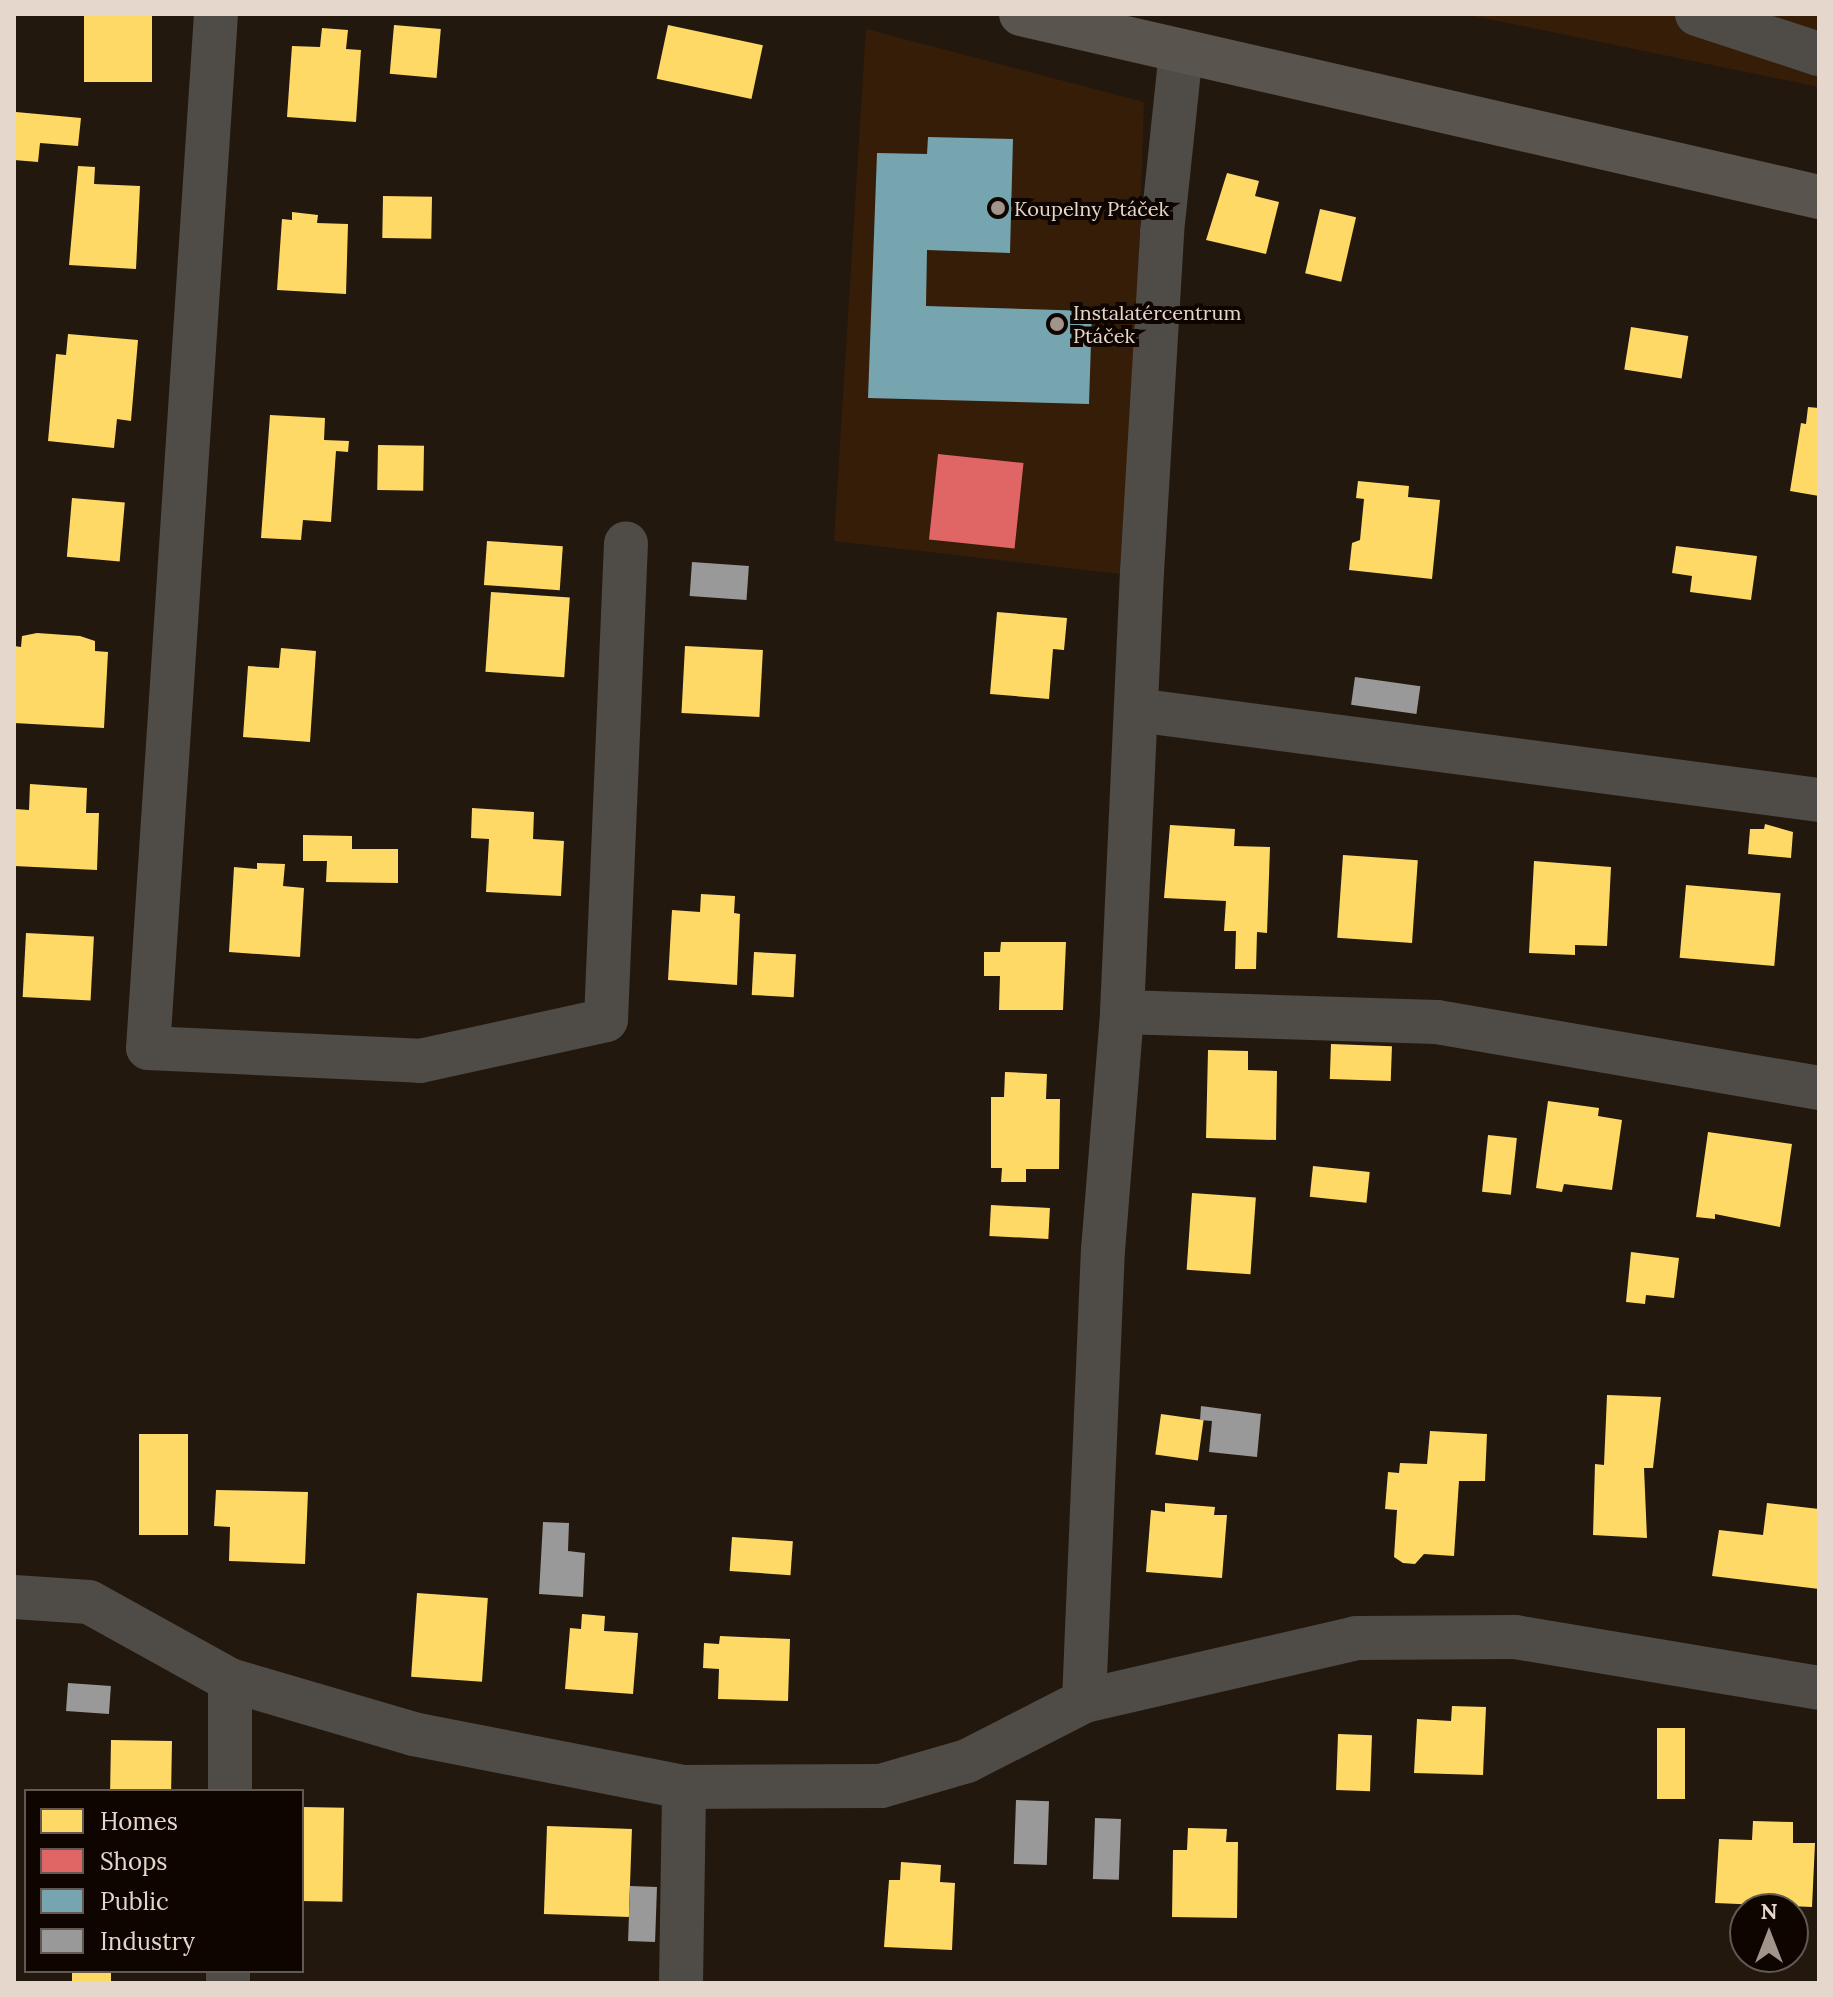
<!DOCTYPE html>
<meta charset="utf-8">
<style>
body{margin:0}
#map{position:relative;width:1833px;height:1997px;overflow:hidden;background:#23180e;font-family:Lora,serif}
div>[style]{position:absolute}
.built>*{inset:0;background:#361d07}
.homes>*{inset:0;background:#ffd966;transform-origin:0 0}
.shops>*{inset:0;background:#e06666;transform-origin:0 0}
.public>*{inset:0;background:#76a5af}
.industry>*{inset:0;background:#999;transform-origin:0 0}
.minor>*{height:44px;margin:-22px;padding:0 22px;transform-origin:22px;border-radius:22px;background:#4f4b46}
.major>*{height:44px;margin:-22px;padding:0 22px;transform-origin:22px;border-radius:22px;background:#59544d}
.dots>*{width:22px;height:22px;translate:-50% -50%;box-sizing:border-box;border:4px solid #0e0501;border-radius:50%}
span{translate:-50% -50%;white-space:nowrap;text-align:center;line-height:1.15;-webkit-text-stroke:8px #0e0501;paint-order:stroke}
.poi-label{font-size:20px;color:#e6d7cc}
.left{translate:0 -50%;text-align:left}
.frame{position:absolute;inset:0;border:16px solid #e6d7cc;pointer-events:none}
.legend{position:absolute;left:24px;top:1789px;width:280px;height:184px;box-sizing:border-box;background:#0e0501;border:2px solid #645952;margin:0;padding:10px 14px;list-style:none;font-size:24px;color:#e6d7cc}
.legend li{display:flex;align-items:center;gap:16px;height:40px}
.legend b{width:40px;border:2px solid #645952}
.north{position:absolute;left:1729px;top:1893px;width:80px;height:80px;box-sizing:border-box;background:#0e0501;border:2px solid #645952;border-radius:50%;rotate:0deg;font-size:22px;font-weight:700;line-height:32px;text-align:center;color:#e6d7cc}
.north::after{content:'';display:block;margin:auto;width:28px;height:36px;background:#a2948a;clip-path:polygon(50% 0,100% 100%,50% 72%,0 100%)}
</style>
<div id="map">
<div class="built">
<div style="clip-path:polygon(1464px 14px,1819px 14px,1819px 87px)"></div>
<div style="clip-path:polygon(866px 29px,1144px 102px,1129px 575px,834px 541px)"></div>
</div>
<div class="homes">
<div style="left:84px;top:14px;width:68px;height:68px"></div>
<div style="left:394px;top:25px;width:47px;height:49px;rotate:5deg"></div>
<div style="left:668px;top:25px;width:97px;height:55px;rotate:12deg"></div>
<div style="clip-path:polygon(322px 28px,348px 30px,346px 49px,361px 50px,356px 122px,287px 117px,292px 46px,320px 47px)"></div>
<div style="clip-path:polygon(16px 112px,81px 118px,78px 146px,40px 143px,38px 162px,14px 160px)"></div>
<div style="clip-path:polygon(78px 166px,95px 167px,94px 184px,140px 186px,136px 269px,69px 265px)"></div>
<div style="clip-path:polygon(1227px 173px,1259px 181px,1255px 196px,1279px 202px,1266px 254px,1206px 240px)"></div>
<div style="left:383px;top:196px;width:49px;height:42px;rotate:1deg"></div>
<div style="left:1320px;top:209px;width:37px;height:66px;rotate:13deg"></div>
<div style="clip-path:polygon(292px 212px,318px 215px,317px 223px,348px 224px,346px 294px,277px 290px,282px 219px,292px 220px)"></div>
<div style="left:1631px;top:327px;width:58px;height:43px;rotate:9deg"></div>
<div style="clip-path:polygon(68px 334px,138px 340px,131px 421px,117px 419px,114px 448px,48px 441px,56px 354px,66px 355px)"></div>
<div style="clip-path:polygon(1808px 407px,1819px 408px,1819px 496px,1790px 491px,1801px 423px,1806px 424px)"></div>
<div style="clip-path:polygon(270px 415px,325px 418px,324px 440px,349px 441px,348px 452px,336px 451px,331px 522px,303px 520px,301px 540px,261px 538px)"></div>
<div style="left:378px;top:445px;width:46px;height:45px;rotate:1deg"></div>
<div style="clip-path:polygon(1358px 481px,1409px 486px,1408px 497px,1440px 500px,1432px 579px,1349px 570px,1352px 543px,1360px 540px,1364px 499px,1356px 498px)"></div>
<div style="left:72px;top:498px;width:53px;height:59px;rotate:5deg"></div>
<div style="left:487px;top:541px;width:76px;height:44px;rotate:4deg"></div>
<div style="clip-path:polygon(1676px 546px,1757px 556px,1751px 600px,1690px 592px,1692px 576px,1672px 573px)"></div>
<div style="left:491px;top:592px;width:79px;height:80px;rotate:4deg"></div>
<div style="clip-path:polygon(997px 612px,1067px 618px,1064px 650px,1053px 649px,1049px 699px,990px 694px)"></div>
<div style="clip-path:polygon(37px 633px,80px 636px,95px 641px,95px 651px,108px 652px,104px 728px,14px 723px,14px 646px,21px 647px,22px 636px)"></div>
<div style="left:685px;top:646px;width:78px;height:67px;rotate:3deg"></div>
<div style="clip-path:polygon(281px 648px,316px 651px,310px 742px,243px 737px,248px 666px,279px 668px)"></div>
<div style="clip-path:polygon(30px 784px,87px 788px,86px 813px,99px 813px,97px 870px,14px 866px,15px 809px,29px 810px)"></div>
<div style="clip-path:polygon(472px 808px,534px 812px,533px 839px,564px 841px,561px 896px,486px 892px,489px 839px,471px 838px)"></div>
<div style="clip-path:polygon(1765px 824px,1793px 832px,1791px 858px,1748px 854px,1750px 829px,1764px 829px)"></div>
<div style="clip-path:polygon(1170px 825px,1235px 829px,1234px 846px,1270px 847px,1267px 933px,1257px 932px,1256px 969px,1235px 969px,1236px 931px,1224px 931px,1226px 901px,1164px 898px)"></div>
<div style="clip-path:polygon(303px 835px,352px 836px,352px 849px,398px 849px,398px 883px,326px 882px,327px 861px,303px 861px)"></div>
<div style="left:1343px;top:855px;width:75px;height:83px;rotate:4deg"></div>
<div style="clip-path:polygon(1534px 861px,1611px 867px,1607px 946px,1575px 945px,1575px 955px,1529px 953px)"></div>
<div style="clip-path:polygon(257px 863px,285px 864px,283px 886px,304px 888px,300px 957px,229px 952px,234px 867px,257px 869px)"></div>
<div style="left:1686px;top:885px;width:95px;height:73px;rotate:5deg"></div>
<div style="clip-path:polygon(701px 894px,735px 896px,734px 913px,740px 914px,737px 985px,668px 980px,672px 910px,700px 912px)"></div>
<div style="left:26px;top:933px;width:68px;height:64px;rotate:3deg"></div>
<div style="clip-path:polygon(1001px 942px,1066px 942px,1063px 1010px,999px 1010px,1000px 976px,984px 976px,984px 952px,1000px 952px)"></div>
<div style="left:754px;top:952px;width:42px;height:43px;rotate:3deg"></div>
<div style="left:1331px;top:1044px;width:61px;height:35px;rotate:2deg"></div>
<div style="clip-path:polygon(1208px 1050px,1248px 1051px,1248px 1070px,1277px 1071px,1276px 1140px,1206px 1138px)"></div>
<div style="clip-path:polygon(1005px 1072px,1047px 1074px,1046px 1099px,1060px 1099px,1059px 1169px,1026px 1169px,1026px 1182px,1001px 1182px,1002px 1168px,991px 1168px,991px 1097px,1004px 1097px)"></div>
<div style="clip-path:polygon(1548px 1101px,1599px 1108px,1598px 1116px,1622px 1120px,1612px 1190px,1564px 1184px,1562px 1192px,1536px 1188px)"></div>
<div style="clip-path:polygon(1708px 1132px,1792px 1144px,1780px 1227px,1715px 1214px,1715px 1219px,1696px 1217px)"></div>
<div style="left:1488px;top:1135px;width:29px;height:57px;rotate:6deg"></div>
<div style="left:1313px;top:1166px;width:57px;height:31px;rotate:6deg"></div>
<div style="left:1192px;top:1193px;width:64px;height:77px;rotate:4deg"></div>
<div style="left:991px;top:1205px;width:59px;height:31px;rotate:3deg"></div>
<div style="clip-path:polygon(1631px 1252px,1679px 1258px,1674px 1298px,1646px 1295px,1645px 1304px,1626px 1302px)"></div>
<div style="clip-path:polygon(1607px 1395px,1661px 1397px,1653px 1468px,1644px 1468px,1647px 1538px,1593px 1535px,1595px 1464px,1604px 1465px)"></div>
<div style="left:1161px;top:1414px;width:43px;height:41px;rotate:8deg"></div>
<div style="clip-path:polygon(1430px 1431px,1487px 1434px,1485px 1481px,1459px 1481px,1454px 1556px,1424px 1554px,1415px 1564px,1403px 1563px,1394px 1557px,1397px 1510px,1385px 1509px,1388px 1472px,1399px 1473px,1400px 1463px,1427px 1464px)"></div>
<div style="left:139px;top:1434px;width:49px;height:101px"></div>
<div style="clip-path:polygon(216px 1490px,308px 1492px,305px 1564px,229px 1561px,230px 1527px,214px 1526px)"></div>
<div style="clip-path:polygon(1165px 1503px,1215px 1507px,1214px 1515px,1227px 1515px,1222px 1578px,1146px 1572px,1151px 1510px,1165px 1512px)"></div>
<div style="clip-path:polygon(1767px 1503px,1819px 1509px,1819px 1589px,1712px 1576px,1719px 1530px,1763px 1535px)"></div>
<div style="left:732px;top:1537px;width:61px;height:34px;rotate:4deg"></div>
<div style="left:417px;top:1593px;width:71px;height:84px;rotate:4deg"></div>
<div style="clip-path:polygon(582px 1614px,605px 1616px,604px 1631px,638px 1633px,633px 1694px,565px 1689px,570px 1628px,581px 1629px)"></div>
<div style="clip-path:polygon(720px 1636px,790px 1639px,788px 1701px,718px 1699px,719px 1669px,703px 1668px,704px 1643px,719px 1644px)"></div>
<div style="clip-path:polygon(1452px 1706px,1486px 1707px,1483px 1775px,1414px 1773px,1417px 1719px,1451px 1721px)"></div>
<div style="left:1657px;top:1728px;width:28px;height:71px"></div>
<div style="left:1338px;top:1734px;width:34px;height:56px;rotate:2deg"></div>
<div style="left:111px;top:1740px;width:61px;height:51px;rotate:1deg"></div>
<div style="left:302px;top:1807px;width:42px;height:94px;rotate:1deg"></div>
<div style="clip-path:polygon(1753px 1821px,1793px 1822px,1793px 1843px,1815px 1843px,1812px 1907px,1715px 1903px,1719px 1839px,1752px 1840px)"></div>
<div style="left:547px;top:1826px;width:85px;height:88px;rotate:2deg"></div>
<div style="clip-path:polygon(1188px 1828px,1227px 1829px,1226px 1842px,1238px 1842px,1237px 1918px,1172px 1917px,1173px 1850px,1187px 1850px)"></div>
<div style="clip-path:polygon(901px 1862px,941px 1865px,940px 1882px,955px 1883px,952px 1950px,884px 1947px,889px 1880px,900px 1880px)"></div>
<div style="left:72px;top:1971px;width:39px;height:12px"></div>
</div>
<div class="shops">
<div style="left:938px;top:454px;width:86px;height:86px;rotate:6deg"></div>
</div>
<div class="public">
<div style="clip-path:polygon(928px 137px,1013px 139px,1010px 253px,927px 250px,926px 306px,1092px 311px,1089px 404px,868px 398px,877px 153px,927px 154px)"></div>
</div>
<div class="industry">
<div style="left:692px;top:562px;width:57px;height:34px;rotate:4deg"></div>
<div style="left:1355px;top:677px;width:66px;height:28px;rotate:8deg"></div>
<div style="clip-path:polygon(1201px 1406px,1261px 1414px,1257px 1457px,1209px 1452px,1212px 1421px,1200px 1420px)"></div>
<div style="clip-path:polygon(543px 1522px,569px 1523px,568px 1551px,585px 1553px,583px 1597px,539px 1594px)"></div>
<div style="left:68px;top:1683px;width:43px;height:28px;rotate:4deg"></div>
<div style="left:1016px;top:1800px;width:33px;height:64px;rotate:2deg"></div>
<div style="left:1095px;top:1818px;width:26px;height:61px;rotate:2deg"></div>
<div style="left:630px;top:1886px;width:27px;height:55px;rotate:2deg"></div>
</div>
<div class="minor">
<div style="left:216px;top:14px;width:1036px;rotate:93.76deg"></div>
<div style="left:148px;top:1048px;width:272px;rotate:2.7deg"></div>
<div style="left:420px;top:1061px;width:190px;rotate:-12.4deg"></div>
<div style="left:606px;top:1020px;width:477px;rotate:-87.6deg"></div>
<div style="left:1697px;top:14px;width:128px;rotate:18.2deg"></div>
<div style="left:1136px;top:710px;width:689px;rotate:7.51deg"></div>
<div style="left:1122px;top:1012px;width:315px;rotate:1.8deg"></div>
<div style="left:1437px;top:1022px;width:388px;rotate:9.8deg"></div>
<div style="left:14px;top:1597px;width:75px;rotate:3.8deg"></div>
<div style="left:89px;top:1602px;width:161px;rotate:29deg"></div>
<div style="left:230px;top:1680px;width:191px;rotate:16.4deg"></div>
<div style="left:413px;top:1734px;width:276px;rotate:11.1deg"></div>
<div style="left:684px;top:1787px;width:197px;rotate:-0.3deg"></div>
<div style="left:881px;top:1786px;width:90px;rotate:-16.2deg"></div>
<div style="left:967px;top:1761px;width:131px;rotate:-27.1deg"></div>
<div style="left:1084px;top:1701px;width:279px;rotate:-13deg"></div>
<div style="left:1356px;top:1638px;width:159px;rotate:-0.4deg"></div>
<div style="left:1515px;top:1637px;width:308px;rotate:9.5deg"></div>
<div style="left:1084px;top:1701px;width:451px;rotate:-87.6deg"></div>
<div style="left:1103px;top:1250px;width:239px;rotate:-85.4deg"></div>
<div style="left:1122px;top:1012px;width:440px;rotate:-87.4deg"></div>
<div style="left:1142px;top:572px;width:341px;rotate:-86.6deg"></div>
<div style="left:1162px;top:232px;width:181px;rotate:-84deg"></div>
<div style="left:230px;top:1791px;width:111px;rotate:-90deg"></div>
<div style="left:228px;top:1983px;width:12px;rotate:-90deg"></div>
<div style="left:681px;top:1983px;width:196px;rotate:-89.1deg"></div>
</div>
<div class="major">
<div style="left:1021px;top:14px;width:819px;rotate:12.92deg"></div>
</div>
<div class="dots">
<div style="left:998px;top:208px;background:#a2948a"></div>
<div style="left:1057px;top:324px;background:#a2948a"></div>
</div>
<div class="poi-label">
<span class="left" style="left:1014px;top:208px">Koupelny Ptáček</span>
<span class="left" style="left:1073px;top:324px">Instalatércentrum<br>Ptáček</span>
</div>
<div class="frame"></div>
<ul class="legend">
<li><b style="height:22px;background:#ffd966"></b>Homes</li>
<li><b style="height:22px;background:#e06666"></b>Shops</li>
<li><b style="height:22px;background:#76a5af"></b>Public</li>
<li><b style="height:22px;background:#999"></b>Industry</li>
</ul>
<div class="north">N</div>
</div>
